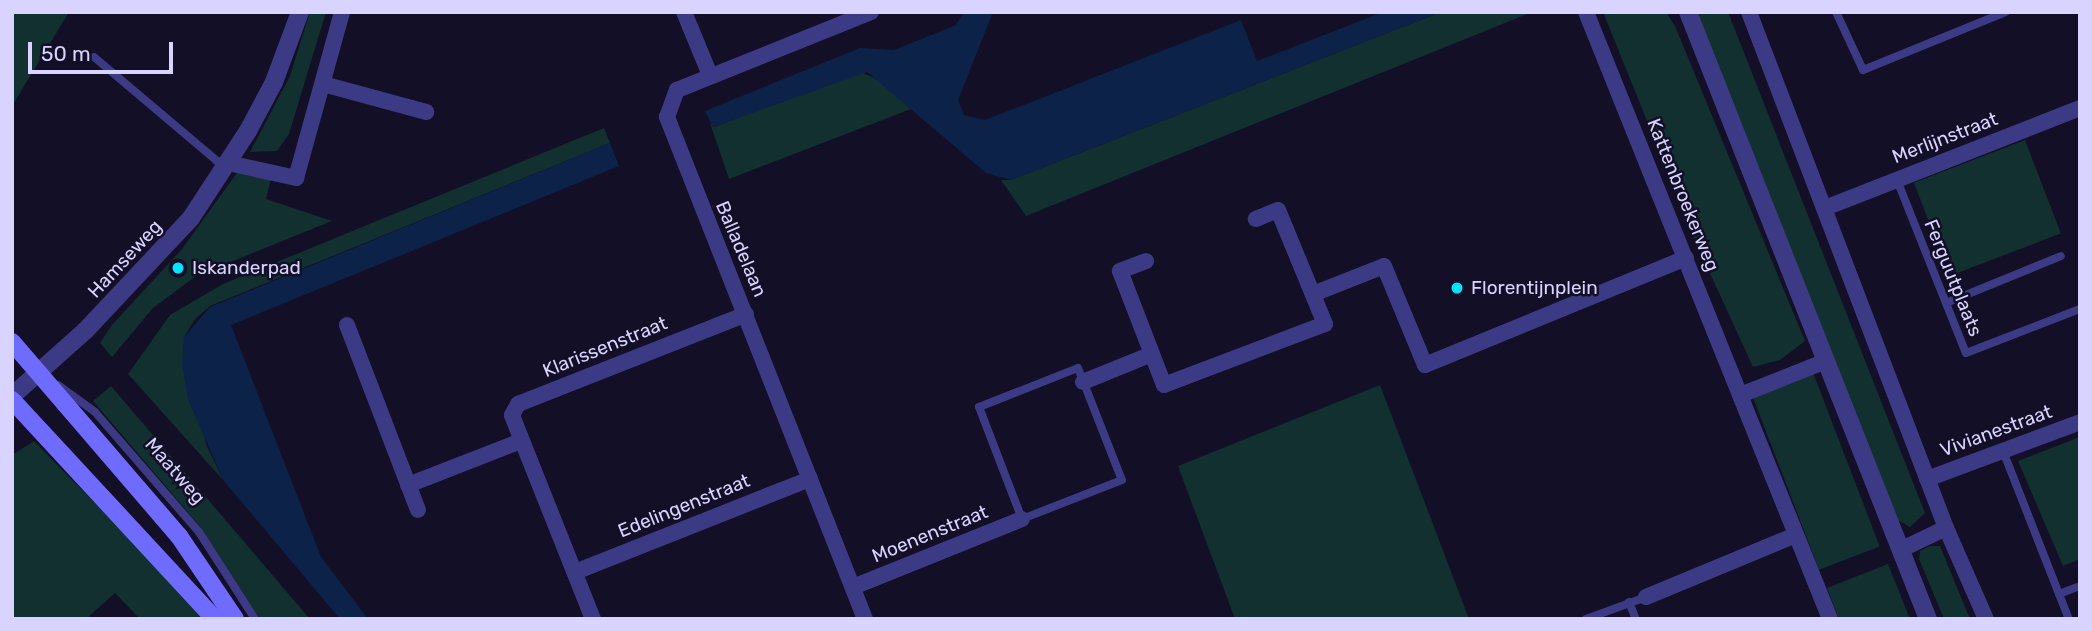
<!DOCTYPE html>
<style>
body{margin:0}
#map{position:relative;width:2092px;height:631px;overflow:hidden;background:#130f26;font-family:Rubik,sans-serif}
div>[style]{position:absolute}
.green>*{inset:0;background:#12302f;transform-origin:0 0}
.water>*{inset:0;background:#0c2248}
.service>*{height:8px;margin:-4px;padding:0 4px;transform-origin:4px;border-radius:4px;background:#3d3a85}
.minor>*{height:16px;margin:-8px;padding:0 8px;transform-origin:8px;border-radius:8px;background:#3d3a85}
.tertiary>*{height:18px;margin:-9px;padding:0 9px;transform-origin:9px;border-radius:9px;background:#3d3a85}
.secondary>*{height:18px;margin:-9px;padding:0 9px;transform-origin:9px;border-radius:9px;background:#6f6bff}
.dots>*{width:19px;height:19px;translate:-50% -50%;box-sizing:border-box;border:4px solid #130f26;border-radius:50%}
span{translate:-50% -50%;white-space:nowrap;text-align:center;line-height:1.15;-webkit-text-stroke:5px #130f26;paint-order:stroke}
.street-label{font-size:19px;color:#d9d4ff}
.poi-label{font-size:19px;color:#d9d4ff}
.left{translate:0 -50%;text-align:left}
.frame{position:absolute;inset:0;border:14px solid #d9d4ff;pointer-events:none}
.scale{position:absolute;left:28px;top:42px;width:145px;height:32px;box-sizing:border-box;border:4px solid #d9d4ff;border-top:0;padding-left:9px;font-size:21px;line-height:24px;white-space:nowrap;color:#d9d4ff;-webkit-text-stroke:5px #130f26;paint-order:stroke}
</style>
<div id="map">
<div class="green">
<div style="clip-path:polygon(12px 12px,69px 12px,12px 106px)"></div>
<div style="clip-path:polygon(310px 12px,326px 12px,289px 134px,277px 151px,250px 152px,290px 76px)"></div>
<div style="clip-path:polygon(1441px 12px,1532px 12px,1026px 216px,1001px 180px,1011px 180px)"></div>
<div style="clip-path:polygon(1603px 12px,1666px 12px,1675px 26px,1805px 341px,1780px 360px,1753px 367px,1698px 247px)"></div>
<div style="clip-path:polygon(1696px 12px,1728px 12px,1925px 513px,1910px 527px,1894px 518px)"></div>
<div style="clip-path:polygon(859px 71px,878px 80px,911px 109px,729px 179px,710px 123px,714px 127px)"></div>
<div style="clip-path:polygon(604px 128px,610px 143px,210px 306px,195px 319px,184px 337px,206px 444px,223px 480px,128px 374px,170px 315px,223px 284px)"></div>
<div style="left:2025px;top:140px;width:100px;height:119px;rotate:69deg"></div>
<div style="clip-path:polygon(239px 170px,271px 178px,266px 199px,332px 221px,196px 276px,153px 308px,112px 357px,100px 343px,112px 325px,182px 249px)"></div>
<div style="left:1812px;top:370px;width:189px;height:65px;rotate:69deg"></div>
<div style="clip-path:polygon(1380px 385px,1469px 619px,1235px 619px,1178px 466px)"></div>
<div style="clip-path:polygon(111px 386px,310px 619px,260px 619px,198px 524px,93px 401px)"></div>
<div style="clip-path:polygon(2080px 437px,2080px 559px,2063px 566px,2018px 461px)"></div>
<div style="clip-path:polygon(34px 441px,186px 596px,204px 619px,140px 619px,115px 593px,86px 619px,12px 619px,12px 455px)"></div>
<div style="clip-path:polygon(1930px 546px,1940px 546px,1970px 619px,1944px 619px,1919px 559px,1920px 551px)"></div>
<div style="clip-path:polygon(1888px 564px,1910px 619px,1839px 619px,1827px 588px)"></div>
</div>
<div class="water">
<div style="clip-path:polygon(964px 12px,993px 12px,958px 100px,964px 115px,985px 120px,1241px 20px,1257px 61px,1383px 12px,1441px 12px,1011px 180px,986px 173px,867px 72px,713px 127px,705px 111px,860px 48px,894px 50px,956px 25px)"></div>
<div style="clip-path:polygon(610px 143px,619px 166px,231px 325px,321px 557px,368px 619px,340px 619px,223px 480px,188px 399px,182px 364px,184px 337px,210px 307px)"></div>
</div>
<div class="service">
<div style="left:1836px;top:12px;width:64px;rotate:65deg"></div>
<div style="left:1863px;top:70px;width:154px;rotate:-22.1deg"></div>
<div style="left:94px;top:57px;width:161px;rotate:40.2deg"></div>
<div style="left:217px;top:161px;width:10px;rotate:11deg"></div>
<div style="left:1897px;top:180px;width:186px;rotate:68.3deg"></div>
<div style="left:1966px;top:353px;width:122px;rotate:-21.1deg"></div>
<div style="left:1946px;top:303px;width:124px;rotate:-22.2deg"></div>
<div style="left:1078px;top:368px;width:120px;rotate:68.6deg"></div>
<div style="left:1122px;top:480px;width:107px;rotate:158.7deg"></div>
<div style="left:1022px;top:519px;width:120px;rotate:-111deg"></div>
<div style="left:979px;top:407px;width:106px;rotate:-21.5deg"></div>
<div style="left:58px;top:385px;width:46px;rotate:36.1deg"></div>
<div style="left:95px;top:412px;width:159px;rotate:49.1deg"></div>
<div style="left:199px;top:532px;width:103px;rotate:57.2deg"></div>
<div style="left:2003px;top:451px;width:180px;rotate:68.6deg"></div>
<div style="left:2059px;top:594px;width:22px;rotate:-21deg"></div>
<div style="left:1629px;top:602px;width:18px;rotate:68deg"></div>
<div style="left:1586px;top:619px;width:64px;rotate:-20.1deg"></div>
</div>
<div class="minor">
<div style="left:684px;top:12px;width:68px;rotate:67.6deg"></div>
<div style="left:1586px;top:12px;width:654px;rotate:68.1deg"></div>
<div style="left:1749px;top:12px;width:552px;rotate:69.1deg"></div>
<div style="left:1946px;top:528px;width:99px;rotate:66.3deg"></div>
<div style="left:323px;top:84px;width:107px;rotate:15.2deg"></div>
<div style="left:228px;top:163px;width:70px;rotate:12.4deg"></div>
<div style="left:296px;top:178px;width:172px;rotate:-74.5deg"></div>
<div style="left:1825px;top:208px;width:274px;rotate:-21.4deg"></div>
<div style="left:1146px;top:261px;width:28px;rotate:159deg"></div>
<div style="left:1120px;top:271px;width:122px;rotate:68.9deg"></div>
<div style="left:1164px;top:385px;width:172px;rotate:-20.8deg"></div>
<div style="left:1325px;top:324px;width:123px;rotate:-112.4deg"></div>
<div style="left:1278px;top:210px;width:24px;rotate:158deg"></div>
<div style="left:1313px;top:294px;width:76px;rotate:-21.5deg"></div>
<div style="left:1384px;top:266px;width:107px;rotate:67.5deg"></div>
<div style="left:1425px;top:365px;width:282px;rotate:-22.3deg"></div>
<div style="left:347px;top:325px;width:198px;rotate:69deg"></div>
<div style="left:1083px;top:382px;width:74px;rotate:-22.1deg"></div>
<div style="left:1743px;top:394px;width:89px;rotate:-21.7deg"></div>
<div style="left:1927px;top:479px;width:163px;rotate:-20.4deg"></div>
<div style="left:408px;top:485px;width:121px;rotate:-21.3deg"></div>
<div style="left:1900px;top:550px;width:51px;rotate:-25.6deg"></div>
<div style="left:575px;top:572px;width:253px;rotate:-21.6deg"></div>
<div style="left:853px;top:587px;width:182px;rotate:-21.9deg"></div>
<div style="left:1646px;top:597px;width:162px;rotate:-22.5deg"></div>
<div style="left:593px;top:619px;width:219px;rotate:-111.7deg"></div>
<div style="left:512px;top:415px;width:13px;rotate:-61deg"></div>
<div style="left:518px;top:404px;width:245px;rotate:-21.5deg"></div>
<div style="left:865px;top:619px;width:540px;rotate:-111.53deg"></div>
<div style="left:667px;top:117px;width:29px;rotate:-70deg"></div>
<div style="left:677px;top:90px;width:209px;rotate:-21.9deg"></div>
</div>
<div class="tertiary">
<div style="left:1688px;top:12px;width:653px;rotate:68.43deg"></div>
<div style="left:12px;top:396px;width:98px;rotate:-41.7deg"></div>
<div style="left:85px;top:331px;width:155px;rotate:-46.8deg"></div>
<div style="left:191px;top:218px;width:104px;rotate:-56.8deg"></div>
<div style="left:248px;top:131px;width:55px;rotate:-62deg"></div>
<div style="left:274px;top:82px;width:75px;rotate:-69.6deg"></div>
</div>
<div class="secondary">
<div style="left:12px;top:342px;width:256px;rotate:49.3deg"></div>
<div style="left:179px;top:536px;width:100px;rotate:56deg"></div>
<div style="left:12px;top:400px;width:299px;rotate:47.2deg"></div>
</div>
<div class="dots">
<div style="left:178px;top:268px;background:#00e5ff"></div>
<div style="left:1457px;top:288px;background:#00e5ff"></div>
</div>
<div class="street-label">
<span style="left:1945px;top:138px;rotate:-21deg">Merlijnstraat</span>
<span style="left:1683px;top:195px;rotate:68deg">Kattenbroekerweg</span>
<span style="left:741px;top:249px;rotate:67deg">Balladelaan</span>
<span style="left:125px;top:259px;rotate:-47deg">Hamseweg</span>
<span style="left:1953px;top:278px;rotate:68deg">Ferguutplaats</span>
<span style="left:605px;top:347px;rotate:-22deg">Klarissenstraat</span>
<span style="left:1996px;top:431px;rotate:-20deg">Vivianestraat</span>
<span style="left:175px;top:471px;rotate:49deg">Maatweg</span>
<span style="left:684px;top:506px;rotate:-22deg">Edelingenstraat</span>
<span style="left:930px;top:534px;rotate:-22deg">Moenenstraat</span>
</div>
<div class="poi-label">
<span class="left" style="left:192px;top:268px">Iskanderpad</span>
<span class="left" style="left:1471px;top:288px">Florentijnplein</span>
</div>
<div class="frame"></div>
<div class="scale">50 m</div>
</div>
